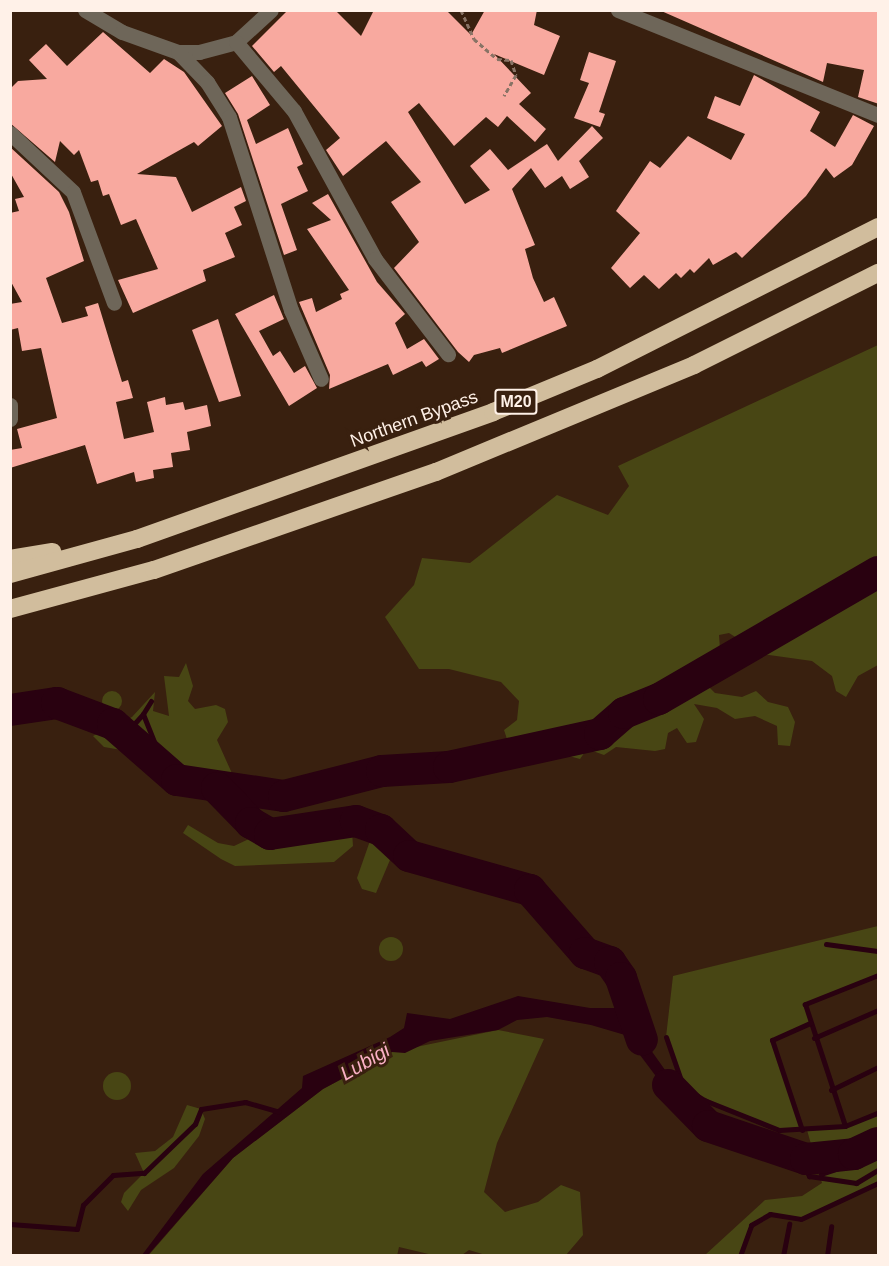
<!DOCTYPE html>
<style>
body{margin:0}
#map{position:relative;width:889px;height:1266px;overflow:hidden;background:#39200f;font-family:Arial,sans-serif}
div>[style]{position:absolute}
.green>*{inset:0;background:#484614}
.round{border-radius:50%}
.water>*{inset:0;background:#290110}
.stream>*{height:5px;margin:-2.5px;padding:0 2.5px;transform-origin:2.5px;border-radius:2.5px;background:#290110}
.river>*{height:32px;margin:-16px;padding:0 16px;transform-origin:16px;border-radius:16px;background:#290110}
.building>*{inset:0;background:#f8a99f}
.path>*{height:3px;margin-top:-1.5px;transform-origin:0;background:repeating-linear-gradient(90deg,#887365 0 4.5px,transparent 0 7.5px)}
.street>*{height:15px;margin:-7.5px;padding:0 7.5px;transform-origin:7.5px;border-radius:7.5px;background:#6e6659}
.highway>*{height:18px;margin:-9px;padding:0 9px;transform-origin:9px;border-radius:9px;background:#d1bd9d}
span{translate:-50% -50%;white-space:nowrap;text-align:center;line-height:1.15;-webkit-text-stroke:6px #39200f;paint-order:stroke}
.shield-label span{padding:2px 4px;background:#39200f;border:2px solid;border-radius:4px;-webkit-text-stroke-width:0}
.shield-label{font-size:16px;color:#fff1e8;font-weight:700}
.street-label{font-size:18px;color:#fff1e8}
.water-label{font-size:20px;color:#fab0c5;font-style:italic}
.frame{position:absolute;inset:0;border:12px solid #fff1e8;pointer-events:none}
</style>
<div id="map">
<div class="green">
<div style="clip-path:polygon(878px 345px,878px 665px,858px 676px,846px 697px,836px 691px,832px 676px,812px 661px,762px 654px,729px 633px,719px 635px,720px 649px,745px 663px,742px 668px,732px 674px,717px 659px,708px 663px,705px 683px,715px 693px,742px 697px,756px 691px,768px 702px,788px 707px,795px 722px,790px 746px,778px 745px,777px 726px,755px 716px,735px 719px,717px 708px,694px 704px,704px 719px,696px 742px,687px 743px,677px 728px,668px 733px,665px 749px,655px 751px,616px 747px,604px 755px,587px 749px,580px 759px,569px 756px,555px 732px,508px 742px,504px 730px,517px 720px,519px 701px,501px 682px,449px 669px,419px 669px,385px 617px,414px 585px,422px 558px,470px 563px,557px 495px,608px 515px,629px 486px,618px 466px)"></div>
<div style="clip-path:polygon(186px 663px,193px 686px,188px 701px,195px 709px,216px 705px,225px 709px,228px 722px,217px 740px,252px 818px,269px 832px,339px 818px,352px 831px,353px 846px,334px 862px,235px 866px,221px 859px,183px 833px,188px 825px,218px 843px,234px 846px,251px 838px,236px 829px,220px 798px,191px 768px,175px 764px,165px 774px,139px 753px,104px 747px,93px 736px,132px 717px,155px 692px,153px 711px,169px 716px,164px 676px,179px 677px)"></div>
<div class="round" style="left:102px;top:691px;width:20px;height:20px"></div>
<div style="clip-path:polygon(387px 827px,398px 841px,376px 893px,362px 889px,357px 878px,371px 838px)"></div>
<div style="clip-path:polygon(878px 926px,878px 975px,806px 1004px,810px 1023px,772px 1040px,802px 1130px,779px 1130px,738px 1115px,683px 1086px,666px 1037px,673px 976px)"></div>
<div class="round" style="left:379px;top:937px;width:24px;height:24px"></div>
<div style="clip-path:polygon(498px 1030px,544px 1039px,497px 1143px,484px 1192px,505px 1212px,538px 1202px,561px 1185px,580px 1192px,583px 1235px,566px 1255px,489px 1256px,469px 1250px,462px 1255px,437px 1256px,399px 1247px,397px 1256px,148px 1256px,233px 1158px,323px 1089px,392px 1052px)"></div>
<div class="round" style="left:103px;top:1072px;width:28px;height:28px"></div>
<div style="clip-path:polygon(187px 1105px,201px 1109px,205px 1119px,199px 1136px,174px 1168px,141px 1190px,128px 1211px,121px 1202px,124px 1193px,144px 1173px,135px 1153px,155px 1151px,173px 1137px)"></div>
<div style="clip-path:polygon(878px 1113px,878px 1183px,801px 1219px,769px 1214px,751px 1225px,740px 1255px,705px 1255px,765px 1200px,802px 1196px,822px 1183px,807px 1130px,846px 1126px)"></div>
</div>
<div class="water">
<div style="clip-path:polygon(536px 885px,564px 921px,576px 927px,591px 955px,585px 960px,543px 920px,522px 889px)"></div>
<div style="clip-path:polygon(618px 951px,616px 965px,624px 973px,613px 972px,603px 960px)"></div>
<div style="clip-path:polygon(518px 996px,590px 1008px,635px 1008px,647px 1020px,648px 1046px,697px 1115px,666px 1100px,664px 1087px,625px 1035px,591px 1025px,547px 1017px,517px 1020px,498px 1030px,430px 1041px,405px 1053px,392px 1052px,323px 1089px,233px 1158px,148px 1255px,142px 1255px,203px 1174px,302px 1088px,303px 1076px,390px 1037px,404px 1028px,407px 1013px,450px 1019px)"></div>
</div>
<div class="stream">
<div style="left:151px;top:701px;width:15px;rotate:122deg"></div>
<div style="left:143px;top:714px;width:59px;rotate:68.2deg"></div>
<div style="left:125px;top:734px;width:27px;rotate:-48deg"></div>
<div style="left:826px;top:944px;width:52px;rotate:7.7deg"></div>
<div style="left:878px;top:975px;width:79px;rotate:158.3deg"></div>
<div style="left:805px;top:1004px;width:128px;rotate:71.8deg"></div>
<div style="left:845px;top:1126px;width:35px;rotate:-22deg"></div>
<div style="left:666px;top:1037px;width:52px;rotate:70.9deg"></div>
<div style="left:683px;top:1086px;width:25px;rotate:34deg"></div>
<div style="left:704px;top:1100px;width:81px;rotate:21.8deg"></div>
<div style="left:779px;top:1130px;width:66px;rotate:-3.5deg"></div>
<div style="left:814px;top:1038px;width:70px;rotate:-23.6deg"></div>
<div style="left:831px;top:1090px;width:52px;rotate:-26.1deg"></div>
<div style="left:802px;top:1130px;width:95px;rotate:-108.4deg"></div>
<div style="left:772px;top:1040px;width:42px;rotate:-24.1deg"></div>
<div style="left:769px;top:1148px;width:38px;rotate:27deg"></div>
<div style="left:803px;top:1165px;width:13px;rotate:61deg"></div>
<div style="left:809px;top:1176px;width:48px;rotate:8.5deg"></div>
<div style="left:856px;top:1183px;width:26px;rotate:-31deg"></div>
<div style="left:821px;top:1174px;width:60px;rotate:-18.4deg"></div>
<div style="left:10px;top:1224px;width:67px;rotate:4.3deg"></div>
<div style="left:77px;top:1229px;width:25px;rotate:-76deg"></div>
<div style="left:83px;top:1205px;width:42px;rotate:-45deg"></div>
<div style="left:113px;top:1175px;width:31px;rotate:-4deg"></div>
<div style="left:144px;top:1173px;width:71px;rotate:-43.9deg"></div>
<div style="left:195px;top:1124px;width:16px;rotate:-68deg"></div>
<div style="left:201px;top:1109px;width:45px;rotate:-9deg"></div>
<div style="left:245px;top:1102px;width:35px;rotate:16deg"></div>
<div style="left:740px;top:1256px;width:33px;rotate:-70deg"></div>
<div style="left:751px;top:1225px;width:22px;rotate:-30deg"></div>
<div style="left:770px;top:1214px;width:31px;rotate:9deg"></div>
<div style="left:801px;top:1219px;width:85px;rotate:-25.1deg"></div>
<div style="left:783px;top:1256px;width:33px;rotate:-79deg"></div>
<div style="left:827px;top:1256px;width:30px;rotate:-82deg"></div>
</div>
<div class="river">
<div style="left:10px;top:710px;width:48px;rotate:-8.5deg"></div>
<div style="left:57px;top:703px;width:60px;rotate:20.6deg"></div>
<div style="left:113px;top:724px;width:85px;rotate:41.2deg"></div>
<div style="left:177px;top:780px;width:108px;rotate:8.5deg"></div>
<div style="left:284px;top:796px;width:101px;rotate:-14.3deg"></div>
<div style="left:382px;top:771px;width:67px;rotate:-3.4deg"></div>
<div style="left:449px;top:767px;width:155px;rotate:-12.3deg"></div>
<div style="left:600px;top:734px;width:32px;rotate:-41deg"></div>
<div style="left:624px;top:713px;width:38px;rotate:-22deg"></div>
<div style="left:659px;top:699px;width:253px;rotate:-30.1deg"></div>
<div style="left:217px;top:788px;width:49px;rotate:45.8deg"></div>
<div style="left:251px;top:823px;width:22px;rotate:30deg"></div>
<div style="left:270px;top:834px;width:87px;rotate:-8.6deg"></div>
<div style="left:356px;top:821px;width:27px;rotate:20deg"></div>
<div style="left:381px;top:830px;width:38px;rotate:43deg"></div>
<div style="left:409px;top:856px;width:126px;rotate:15.7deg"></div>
<div style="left:530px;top:890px;width:84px;rotate:48.9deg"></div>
<div style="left:585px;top:953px;width:27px;rotate:20deg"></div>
<div style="left:610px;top:962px;width:19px;rotate:55deg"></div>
<div style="left:621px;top:978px;width:65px;rotate:71.3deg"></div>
<div style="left:668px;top:1085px;width:57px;rotate:45.7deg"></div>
<div style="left:708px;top:1126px;width:103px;rotate:18.6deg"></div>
<div style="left:806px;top:1159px;width:48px;rotate:-5.9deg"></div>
<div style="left:854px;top:1154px;width:26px;rotate:-25deg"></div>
</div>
<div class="building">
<div style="clip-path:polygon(288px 10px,335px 10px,361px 36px,374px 10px,446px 10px,471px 35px,485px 10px,537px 10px,534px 25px,560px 36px,544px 75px,494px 54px,531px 93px,519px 104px,546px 129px,535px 142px,507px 116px,498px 127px,486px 117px,454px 146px,419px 103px,408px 112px,465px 204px,490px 190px,470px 166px,490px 149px,508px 170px,547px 144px,558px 161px,592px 126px,603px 138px,579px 161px,589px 177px,570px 189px,562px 176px,545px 188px,531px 168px,512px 189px,535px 245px,525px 249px,533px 278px,544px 302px,554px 297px,567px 326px,502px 353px,500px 348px,474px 355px,469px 362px,458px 352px,394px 268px,419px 242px,391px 202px,421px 182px,386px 141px,343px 176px,326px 150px,340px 138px,281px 66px,274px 72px,252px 46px)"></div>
<div style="clip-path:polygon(659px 10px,879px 10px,879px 104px,858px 97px,864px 70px,827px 63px,823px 82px)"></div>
<div style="clip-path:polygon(103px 32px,150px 73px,164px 59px,184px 72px,222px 126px,198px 146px,194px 142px,137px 174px,176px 177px,192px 212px,241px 187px,246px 201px,234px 207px,242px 225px,225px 233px,235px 257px,203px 270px,206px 281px,133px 313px,118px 280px,158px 269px,136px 219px,121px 225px,109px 194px,103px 196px,98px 180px,91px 182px,79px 150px,74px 155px,60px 141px,55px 162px,10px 123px,10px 89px,18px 81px,47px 79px,29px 60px,46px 44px,67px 66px)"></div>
<div style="clip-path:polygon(589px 52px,616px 61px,599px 112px,605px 114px,600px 127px,574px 118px,589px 83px,580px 80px)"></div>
<div style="clip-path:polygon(754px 75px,820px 112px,810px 131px,835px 147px,853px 115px,874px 126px,852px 165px,834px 178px,826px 168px,806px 196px,742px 258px,736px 252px,713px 265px,709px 258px,694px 273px,690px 269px,681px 278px,676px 273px,659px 289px,644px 275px,630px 288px,611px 268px,640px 233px,616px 211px,650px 161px,660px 168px,688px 136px,731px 160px,745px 134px,707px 118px,715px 96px,740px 106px)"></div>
<div style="clip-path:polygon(252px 76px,270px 105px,247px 120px,256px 144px,288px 128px,303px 164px,297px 167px,308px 191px,281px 204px,297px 250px,284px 255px,238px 114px,225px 93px)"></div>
<div style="clip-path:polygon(10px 147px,59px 192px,69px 212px,84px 261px,46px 278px,62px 323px,88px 316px,85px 307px,98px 303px,122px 382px,128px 380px,133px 398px,116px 402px,124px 439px,154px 432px,147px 402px,165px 397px,166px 405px,183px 402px,185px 410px,207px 405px,211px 426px,187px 432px,190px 450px,171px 453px,173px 467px,153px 470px,154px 478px,136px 482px,134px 472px,97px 484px,85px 445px,10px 468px,10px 450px,22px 448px,17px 429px,57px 418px,41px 348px,22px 351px,18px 328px,10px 330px,10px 304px,22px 302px,10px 280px,10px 213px,19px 211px,15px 199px,24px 197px,10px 172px)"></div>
<div style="clip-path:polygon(328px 194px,377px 282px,405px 314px,395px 323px,407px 349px,424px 339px,439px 359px,426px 367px,422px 361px,393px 375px,388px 364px,329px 389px,330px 375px,299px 302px,312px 298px,316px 312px,342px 299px,340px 294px,349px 290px,307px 229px,331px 220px,312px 203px)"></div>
<div style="clip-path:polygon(274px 295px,284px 319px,259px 331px,273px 356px,280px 351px,294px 373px,305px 366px,317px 388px,289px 406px,235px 314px)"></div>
<div style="clip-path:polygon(218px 319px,241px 396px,219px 402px,192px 330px)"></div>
</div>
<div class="path">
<div style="left:461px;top:10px;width:32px;rotate:66deg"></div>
<div style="left:474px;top:39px;width:30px;rotate:41deg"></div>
<div style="left:497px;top:59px;width:14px;rotate:4deg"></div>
<div style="left:511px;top:60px;width:16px;rotate:72deg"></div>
<div style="left:516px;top:75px;width:24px;rotate:120deg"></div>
</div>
<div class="street">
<div style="left:85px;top:10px;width:43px;rotate:30.7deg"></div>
<div style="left:122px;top:32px;width:59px;rotate:19.7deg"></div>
<div style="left:178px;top:52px;width:21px"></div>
<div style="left:199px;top:52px;width:38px;rotate:-15deg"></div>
<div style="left:236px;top:42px;width:47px;rotate:-42.4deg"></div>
<div style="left:618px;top:10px;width:280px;rotate:22deg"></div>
<div style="left:236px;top:42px;width:90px;rotate:50deg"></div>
<div style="left:294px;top:111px;width:169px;rotate:61.3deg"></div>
<div style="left:375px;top:259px;width:120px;rotate:52.5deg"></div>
<div style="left:178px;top:52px;width:42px;rotate:46deg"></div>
<div style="left:207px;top:82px;width:41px;rotate:57.8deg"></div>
<div style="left:229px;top:117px;width:203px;rotate:72.2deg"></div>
<div style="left:291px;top:310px;width:75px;rotate:66.5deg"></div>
<div style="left:10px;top:133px;width:86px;rotate:43.1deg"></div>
<div style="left:73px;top:192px;width:118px;rotate:69.7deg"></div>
<div style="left:10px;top:405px;width:14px;rotate:90deg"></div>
</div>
<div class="highway">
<div style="left:10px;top:559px;width:43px;rotate:-9.5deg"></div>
<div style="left:10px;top:574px;width:132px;rotate:-15.4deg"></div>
<div style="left:137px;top:539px;width:378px;rotate:-19.6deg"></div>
<div style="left:493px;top:412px;width:113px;rotate:-22.5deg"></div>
<div style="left:597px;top:369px;width:315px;rotate:-26.8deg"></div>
<div style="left:10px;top:609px;width:149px;rotate:-15.2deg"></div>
<div style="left:154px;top:570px;width:299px;rotate:-19.2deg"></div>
<div style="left:436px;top:472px;width:279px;rotate:-22.5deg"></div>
<div style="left:694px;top:365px;width:206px;rotate:-26.6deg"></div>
</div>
<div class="shield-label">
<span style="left:516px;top:402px">M20</span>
</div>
<div class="street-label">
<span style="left:414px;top:419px;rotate:-20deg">Northern Bypass</span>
</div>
<div class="water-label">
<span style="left:365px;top:1062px;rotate:-30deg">Lubigi</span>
</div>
<div class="frame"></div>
</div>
